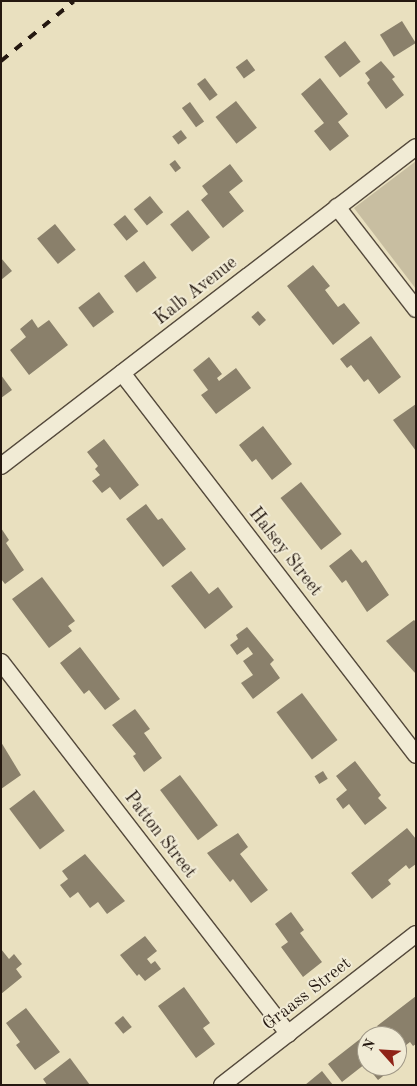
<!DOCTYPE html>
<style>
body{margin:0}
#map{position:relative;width:417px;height:1086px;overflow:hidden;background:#e9e0bf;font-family:"Old Standard TT",serif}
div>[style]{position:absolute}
.green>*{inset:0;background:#c8bea1}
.building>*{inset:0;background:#8a806b;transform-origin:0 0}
.roads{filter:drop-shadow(1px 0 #554a3c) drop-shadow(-1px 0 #554a3c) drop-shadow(0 1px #554a3c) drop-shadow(0 -1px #554a3c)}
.street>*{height:16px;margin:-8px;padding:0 8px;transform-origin:8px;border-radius:8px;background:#f1ebd5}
.rail>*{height:4px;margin-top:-2px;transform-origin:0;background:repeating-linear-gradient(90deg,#241810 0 9px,transparent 0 18px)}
span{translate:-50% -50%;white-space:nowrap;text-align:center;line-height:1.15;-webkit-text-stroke:4px #f1ebd5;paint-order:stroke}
.street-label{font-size:18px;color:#241810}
.frame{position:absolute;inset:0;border:2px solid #241810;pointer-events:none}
.north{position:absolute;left:357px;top:1026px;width:50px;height:50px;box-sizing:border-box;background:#f1ebd5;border:1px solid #9f9786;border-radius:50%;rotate:296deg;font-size:14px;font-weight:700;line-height:20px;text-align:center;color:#241810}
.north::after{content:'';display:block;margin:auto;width:18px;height:22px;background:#8f2418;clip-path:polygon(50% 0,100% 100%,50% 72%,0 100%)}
</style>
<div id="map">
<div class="green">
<div style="clip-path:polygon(416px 161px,416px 289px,354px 208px)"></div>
</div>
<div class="building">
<div style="left:402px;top:21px;width:26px;height:26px;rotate:58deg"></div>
<div style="left:345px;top:41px;width:26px;height:26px;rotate:53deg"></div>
<div style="left:247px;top:59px;width:14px;height:14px;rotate:54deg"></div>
<div style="clip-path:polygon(381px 61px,395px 77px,392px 79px,404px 95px,386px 109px,367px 83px,370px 80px,365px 73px)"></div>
<div style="left:205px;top:78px;width:21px;height:10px;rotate:53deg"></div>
<div style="clip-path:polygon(320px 78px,348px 114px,338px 122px,349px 136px,330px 151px,314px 131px,324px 123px,301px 94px)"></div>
<div style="left:236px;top:101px;width:34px;height:26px;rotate:52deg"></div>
<div style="left:190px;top:102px;width:24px;height:10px;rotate:54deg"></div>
<div style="left:181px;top:130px;width:10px;height:11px;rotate:53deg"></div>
<div style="left:175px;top:160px;width:10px;height:7px;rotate:53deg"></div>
<div style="clip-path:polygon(230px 164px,243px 181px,229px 192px,244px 211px,223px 228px,201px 200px,208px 194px,202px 186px)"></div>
<div style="left:150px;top:196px;width:21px;height:21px;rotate:51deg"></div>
<div style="left:188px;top:210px;width:35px;height:23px;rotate:51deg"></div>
<div style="left:125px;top:215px;width:21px;height:15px;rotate:51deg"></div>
<div style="left:55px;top:224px;width:33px;height:23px;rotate:51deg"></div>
<div style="clip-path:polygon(1px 258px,12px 271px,1px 280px)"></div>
<div style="left:144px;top:261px;width:21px;height:25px;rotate:53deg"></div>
<div style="clip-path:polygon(313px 265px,330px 286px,325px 290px,338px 307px,344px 303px,360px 323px,333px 345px,287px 286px)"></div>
<div style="left:99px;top:292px;width:25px;height:26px;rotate:53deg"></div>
<div style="left:258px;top:311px;width:12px;height:9px;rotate:48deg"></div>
<div style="clip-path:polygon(32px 319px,38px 328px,49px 320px,68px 345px,29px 375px,10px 350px,26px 337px,20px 329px)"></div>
<div style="clip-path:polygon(371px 336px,401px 377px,379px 394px,368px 379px,364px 382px,351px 365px,347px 368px,340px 359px)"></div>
<div style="clip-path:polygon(209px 357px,222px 374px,217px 378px,219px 381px,236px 368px,251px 388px,216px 414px,201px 395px,208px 390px,193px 370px)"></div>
<div style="clip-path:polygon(1px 375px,12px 390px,1px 398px)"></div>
<div style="clip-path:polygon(416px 404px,416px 451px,393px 420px)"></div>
<div style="clip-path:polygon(263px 426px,292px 464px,272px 480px,256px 459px,252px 462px,239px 445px)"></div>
<div style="clip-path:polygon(104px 439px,139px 485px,120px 500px,110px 487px,102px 493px,92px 481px,100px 475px,95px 469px,98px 466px,87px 452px)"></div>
<div style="left:301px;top:482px;width:66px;height:26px;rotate:52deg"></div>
<div style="clip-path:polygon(146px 504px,158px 520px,162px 518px,186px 549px,163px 567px,126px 519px)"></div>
<div style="clip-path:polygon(1px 528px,9px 540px,6px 543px,24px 570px,5px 584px,1px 579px)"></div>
<div style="clip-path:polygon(351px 549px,362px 563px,366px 560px,389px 595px,367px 612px,346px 580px,342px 583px,329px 566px)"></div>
<div style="clip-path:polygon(191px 571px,209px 594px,218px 587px,233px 607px,205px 629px,171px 586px)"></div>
<div style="clip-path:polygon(42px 577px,75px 621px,68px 626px,72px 631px,49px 648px,12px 599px)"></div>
<div style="clip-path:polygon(414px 620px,416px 622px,416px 674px,386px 641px)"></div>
<div style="clip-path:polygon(247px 627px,274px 660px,270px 664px,280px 678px,253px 699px,241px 683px,253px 675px,243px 661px,253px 654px,248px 647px,237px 655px,230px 645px,238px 639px,236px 635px)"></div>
<div style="clip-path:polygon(80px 647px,120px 699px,105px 710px,89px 690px,84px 694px,60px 663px)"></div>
<div style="left:302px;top:693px;width:59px;height:32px;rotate:53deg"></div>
<div style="clip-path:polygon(135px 709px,150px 729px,144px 733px,162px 758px,144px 772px,133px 756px,136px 754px,112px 725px)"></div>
<div style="clip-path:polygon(1px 742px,21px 775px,1px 789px)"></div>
<div style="clip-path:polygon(355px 761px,381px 795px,378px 798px,387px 808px,365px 825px,349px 804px,343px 809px,336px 799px,347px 790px,336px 776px)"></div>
<div style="left:323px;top:771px;width:9px;height:10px;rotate:58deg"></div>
<div style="left:180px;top:775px;width:63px;height:25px;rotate:53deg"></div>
<div style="left:34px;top:790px;width:51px;height:31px;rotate:53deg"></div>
<div style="clip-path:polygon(407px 828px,416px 839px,416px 864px,409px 869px,406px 865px,388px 880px,391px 884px,372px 899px,351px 873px)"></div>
<div style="clip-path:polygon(238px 833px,248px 847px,240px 854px,268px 890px,251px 903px,233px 879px,230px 882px,207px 853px)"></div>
<div style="clip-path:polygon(85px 854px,125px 901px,107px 914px,98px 902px,90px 908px,78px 892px,70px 898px,60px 885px,68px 879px,62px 871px)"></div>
<div style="clip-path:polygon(291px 912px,304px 930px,300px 933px,322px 962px,303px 977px,281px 947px,288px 942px,275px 924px)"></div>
<div style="clip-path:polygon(145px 936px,157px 951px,147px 959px,151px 964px,155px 961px,161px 969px,145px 981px,139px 974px,137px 976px,120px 955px)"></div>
<div style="clip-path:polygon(1px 949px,9px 959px,14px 954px,22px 964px,16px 969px,22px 977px,1px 994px)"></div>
<div style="clip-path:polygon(184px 987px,210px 1023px,203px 1028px,215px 1044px,196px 1058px,158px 1006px)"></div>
<div style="clip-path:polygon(416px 996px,416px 1044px,413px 1046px,410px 1042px,397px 1052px,397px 1036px,385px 1036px,377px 1026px)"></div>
<div style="clip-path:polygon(26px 1008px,60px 1052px,35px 1070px,16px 1045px,20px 1042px,6px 1023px)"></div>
<div style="left:123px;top:1016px;width:14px;height:11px;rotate:51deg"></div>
<div style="clip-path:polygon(369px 1032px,373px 1036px,367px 1036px,367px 1066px,396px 1066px,378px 1080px,365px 1064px,342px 1082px,328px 1064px)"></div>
<div style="clip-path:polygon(70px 1058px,90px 1085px,47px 1085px,43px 1079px)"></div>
<div style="clip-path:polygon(322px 1071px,333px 1085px,305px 1085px)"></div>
</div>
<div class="roads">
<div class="street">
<div style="left:337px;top:207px;width:129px;rotate:52.2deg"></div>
<div style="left:122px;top:373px;width:482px;rotate:52.4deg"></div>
<div style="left:1px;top:466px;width:523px;rotate:-37.55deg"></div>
<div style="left:1px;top:662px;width:470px;rotate:52.3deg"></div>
<div style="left:222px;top:1085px;width:246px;rotate:-37.9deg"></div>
</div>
</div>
<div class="rail">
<div style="left:1px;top:61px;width:94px;rotate:-39.4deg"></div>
</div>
<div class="street-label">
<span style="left:196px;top:291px;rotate:-38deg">Kalb Avenue</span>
<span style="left:285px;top:552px;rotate:52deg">Halsey Street</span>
<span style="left:160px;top:835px;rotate:52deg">Patton Street</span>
<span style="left:307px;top:994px;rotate:-38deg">Graass Street</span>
</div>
<div class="frame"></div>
<div class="north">N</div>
</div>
